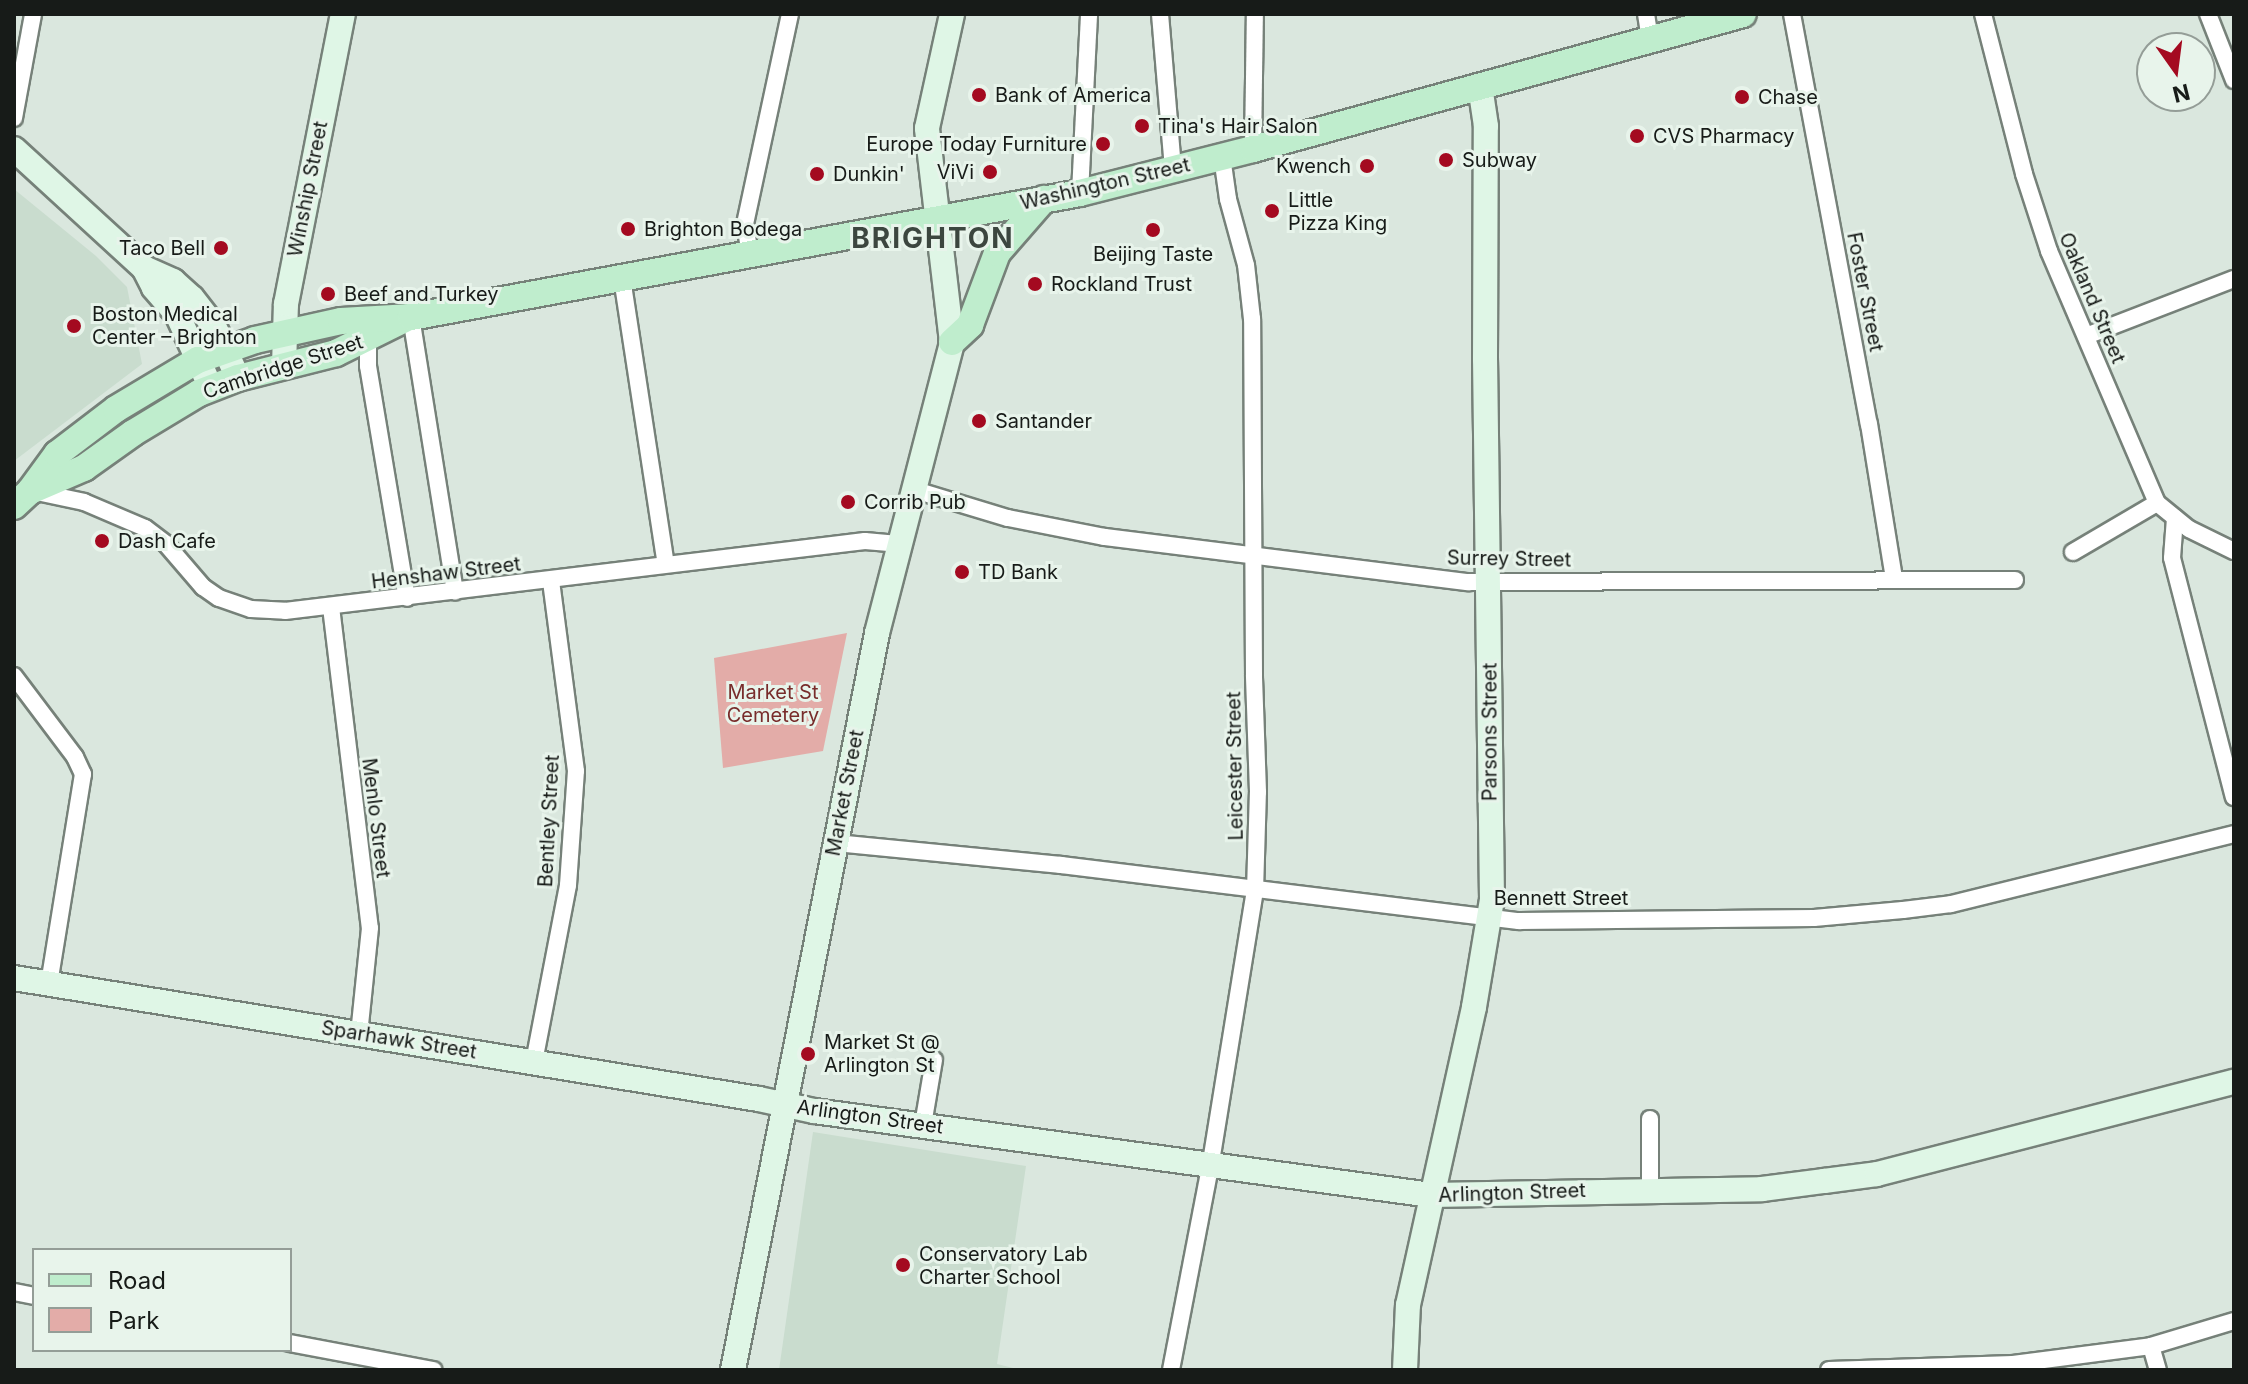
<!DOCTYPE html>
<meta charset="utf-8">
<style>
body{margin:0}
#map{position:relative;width:2248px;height:1384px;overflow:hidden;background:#dae7de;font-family:Inter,sans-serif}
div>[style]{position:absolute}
.built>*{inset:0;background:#c9dcce}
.green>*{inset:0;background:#e3aca8}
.roads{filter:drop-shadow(2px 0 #768179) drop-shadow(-2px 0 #768179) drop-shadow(0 2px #768179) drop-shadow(0 -2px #768179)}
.street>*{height:16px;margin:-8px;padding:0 8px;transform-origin:8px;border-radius:8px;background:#fff}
.secondary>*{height:24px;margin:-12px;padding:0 12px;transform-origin:12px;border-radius:12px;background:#dff6e6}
.primary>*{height:26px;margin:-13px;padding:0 13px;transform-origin:13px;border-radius:13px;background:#bfedcd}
.dots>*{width:22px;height:22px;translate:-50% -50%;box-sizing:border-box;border:4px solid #e8f4eb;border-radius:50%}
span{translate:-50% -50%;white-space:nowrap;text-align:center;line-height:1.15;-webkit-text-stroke:6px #e8f4eb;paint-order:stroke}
.poi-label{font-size:20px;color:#171b18}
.left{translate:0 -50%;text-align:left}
.right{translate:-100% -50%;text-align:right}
.street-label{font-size:20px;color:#171b18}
.park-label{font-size:20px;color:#782c2b}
.district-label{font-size:28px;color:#3c463f;font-weight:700;letter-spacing:2px}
.frame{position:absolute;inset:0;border:16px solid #171b18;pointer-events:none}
.legend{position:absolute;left:32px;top:1248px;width:260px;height:104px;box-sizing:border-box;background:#e8f4eb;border:2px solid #949d97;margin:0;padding:10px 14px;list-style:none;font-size:24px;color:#171b18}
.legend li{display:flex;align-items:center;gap:16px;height:40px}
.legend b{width:40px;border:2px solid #949d97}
.north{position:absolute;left:2136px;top:32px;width:80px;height:80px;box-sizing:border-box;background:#e8f4eb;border:2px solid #949d97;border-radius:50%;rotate:166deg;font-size:22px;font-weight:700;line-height:32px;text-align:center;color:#171b18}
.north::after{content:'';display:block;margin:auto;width:28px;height:36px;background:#a40a20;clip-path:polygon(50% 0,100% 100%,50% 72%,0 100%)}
</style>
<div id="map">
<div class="built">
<div style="clip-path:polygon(14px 189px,96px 256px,127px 287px,142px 364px,14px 461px)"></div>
<div style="clip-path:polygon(813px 1132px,1026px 1166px,997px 1364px,1021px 1370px,779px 1370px)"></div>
</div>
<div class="green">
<div style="clip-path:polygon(847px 633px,823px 751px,723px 768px,714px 658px)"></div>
</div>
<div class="roads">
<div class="street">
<div style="left:1160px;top:14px;width:157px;rotate:85.2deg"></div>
<div style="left:1646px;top:14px;width:26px;rotate:81deg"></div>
<div style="left:1792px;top:14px;width:417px;rotate:79.4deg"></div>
<div style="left:1869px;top:424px;width:156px;rotate:80.8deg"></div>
<div style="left:1983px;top:14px;width:165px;rotate:75.6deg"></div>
<div style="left:2024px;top:174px;width:81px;rotate:72deg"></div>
<div style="left:2049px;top:251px;width:274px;rotate:66.8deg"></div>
<div style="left:2157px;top:503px;width:41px;rotate:39.1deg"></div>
<div style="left:2189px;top:529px;width:50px;rotate:26.1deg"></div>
<div style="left:2208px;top:14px;width:71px;rotate:68.5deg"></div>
<div style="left:14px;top:118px;width:106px;rotate:-79.6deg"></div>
<div style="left:1253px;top:149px;width:135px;rotate:-89.2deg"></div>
<div style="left:1080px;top:193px;width:179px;rotate:-87.1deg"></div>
<div style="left:750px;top:255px;width:31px;rotate:-99deg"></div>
<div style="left:745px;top:224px;width:215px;rotate:-77.9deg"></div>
<div style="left:622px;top:278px;width:289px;rotate:81.3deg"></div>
<div style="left:411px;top:317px;width:278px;rotate:80.9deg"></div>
<div style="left:368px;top:330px;width:36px;rotate:90deg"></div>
<div style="left:368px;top:366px;width:235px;rotate:80.5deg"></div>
<div style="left:2086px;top:336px;width:159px;rotate:-21.1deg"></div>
<div style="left:915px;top:490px;width:97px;rotate:16.8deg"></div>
<div style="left:1008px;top:518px;width:99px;rotate:11.1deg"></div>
<div style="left:1105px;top:537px;width:366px;rotate:7.1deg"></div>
<div style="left:1468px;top:582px;width:547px;rotate:-0.21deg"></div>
<div style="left:32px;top:491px;width:53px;rotate:11.9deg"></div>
<div style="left:84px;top:502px;width:66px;rotate:23.1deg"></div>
<div style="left:145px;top:528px;width:26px;rotate:37deg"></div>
<div style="left:166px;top:544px;width:57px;rotate:49.3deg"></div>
<div style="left:203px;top:587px;width:19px;rotate:35deg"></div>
<div style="left:219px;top:598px;width:34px;rotate:19deg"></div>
<div style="left:251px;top:609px;width:34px;rotate:3deg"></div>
<div style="left:285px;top:611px;width:584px;rotate:-6.88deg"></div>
<div style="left:865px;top:541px;width:36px;rotate:5deg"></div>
<div style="left:2175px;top:518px;width:40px;rotate:94.3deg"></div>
<div style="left:2172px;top:558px;width:247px;rotate:75.5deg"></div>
<div style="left:2073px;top:552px;width:97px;rotate:-30.3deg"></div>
<div style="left:331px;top:607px;width:323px;rotate:83.1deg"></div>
<div style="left:370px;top:928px;width:107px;rotate:95.9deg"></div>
<div style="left:14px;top:676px;width:101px;rotate:53deg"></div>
<div style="left:75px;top:757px;width:19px;rotate:65deg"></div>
<div style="left:83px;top:774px;width:212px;rotate:99.2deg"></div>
<div style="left:836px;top:843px;width:226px;rotate:5.6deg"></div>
<div style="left:1061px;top:865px;width:461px;rotate:7deg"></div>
<div style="left:1519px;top:921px;width:295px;rotate:-0.6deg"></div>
<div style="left:1814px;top:918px;width:89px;rotate:-5.1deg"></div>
<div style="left:1903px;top:910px;width:48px;rotate:-7.1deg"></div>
<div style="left:1951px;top:904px;width:292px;rotate:-13.9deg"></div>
<div style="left:534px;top:1062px;width:180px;rotate:-79.1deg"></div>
<div style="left:568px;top:885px;width:114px;rotate:-86deg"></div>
<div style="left:576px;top:771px;width:193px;rotate:-97.5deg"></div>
<div style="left:923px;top:1125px;width:66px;rotate:-80.4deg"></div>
<div style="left:1650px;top:1190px;width:71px;rotate:-90deg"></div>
<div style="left:14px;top:1292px;width:20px;rotate:11deg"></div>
<div style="left:290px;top:1343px;width:146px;rotate:10.7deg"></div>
<div style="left:2151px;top:1346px;width:25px;rotate:74deg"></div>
<div style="left:1171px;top:1370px;width:206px;rotate:-79.1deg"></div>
<div style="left:1210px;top:1168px;width:281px;rotate:-80.8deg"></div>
<div style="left:1255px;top:891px;width:99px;rotate:-88.3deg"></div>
<div style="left:1258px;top:792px;width:117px;rotate:-92deg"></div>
<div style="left:1254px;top:675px;width:356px;rotate:-90.3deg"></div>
<div style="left:1252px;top:319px;width:54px;rotate:-96.3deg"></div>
<div style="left:1246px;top:265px;width:68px;rotate:-105.3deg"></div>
<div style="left:1228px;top:199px;width:42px;rotate:-98.1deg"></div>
<div style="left:1829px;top:1370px;width:184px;rotate:-1.9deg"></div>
<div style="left:2013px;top:1364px;width:139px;rotate:-7.4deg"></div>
<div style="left:2151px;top:1346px;width:87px;rotate:-16.8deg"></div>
</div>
<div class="secondary">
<div style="left:14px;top:149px;width:176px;rotate:42.5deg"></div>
<div style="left:144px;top:268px;width:32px;rotate:24deg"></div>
<div style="left:173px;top:281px;width:25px;rotate:42deg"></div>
<div style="left:192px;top:298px;width:36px;rotate:52deg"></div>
<div style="left:214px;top:326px;width:57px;rotate:65.2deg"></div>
<div style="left:144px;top:268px;width:22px;rotate:63deg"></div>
<div style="left:154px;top:288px;width:37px;rotate:49deg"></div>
<div style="left:178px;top:316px;width:79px;rotate:65.4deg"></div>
<div style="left:284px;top:366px;width:62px;rotate:-88.2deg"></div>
<div style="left:286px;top:304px;width:296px;rotate:-78.9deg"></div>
<div style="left:14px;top:978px;width:755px;rotate:9.23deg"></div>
<div style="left:759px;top:1099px;width:56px;rotate:12.3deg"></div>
<div style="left:814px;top:1111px;width:623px;rotate:7.75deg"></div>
<div style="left:1431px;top:1195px;width:331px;rotate:-1deg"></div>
<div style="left:1762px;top:1189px;width:63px;rotate:-7.4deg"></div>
<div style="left:1824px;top:1181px;width:53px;rotate:-7.5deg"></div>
<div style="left:1877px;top:1174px;width:369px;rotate:-14.5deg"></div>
<div style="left:733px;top:1370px;width:751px;rotate:-78.94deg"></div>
<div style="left:877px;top:633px;width:301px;rotate:-75.5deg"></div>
<div style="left:952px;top:342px;width:215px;rotate:-96.7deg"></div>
<div style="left:927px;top:128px;width:117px;rotate:-77.6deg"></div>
<div style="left:1405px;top:1370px;width:65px;rotate:-87.4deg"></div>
<div style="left:1408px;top:1305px;width:305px;rotate:-77.5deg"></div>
<div style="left:1474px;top:1007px;width:109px;rotate:-80.5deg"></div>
<div style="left:1492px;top:899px;width:540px;rotate:-90.74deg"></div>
<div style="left:1485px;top:359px;width:233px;rotate:-89.8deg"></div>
<div style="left:1486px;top:126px;width:40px;rotate:-98.5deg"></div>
</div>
<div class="primary">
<div style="left:952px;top:342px;width:25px;rotate:-43deg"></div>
<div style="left:970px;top:325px;width:77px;rotate:-69.4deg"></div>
<div style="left:997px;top:253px;width:72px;rotate:-49deg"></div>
<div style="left:30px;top:491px;width:59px;rotate:-23.1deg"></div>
<div style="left:84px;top:468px;width:60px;rotate:-35.5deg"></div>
<div style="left:133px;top:433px;width:77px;rotate:-31.2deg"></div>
<div style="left:199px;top:393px;width:42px;rotate:-21deg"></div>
<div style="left:238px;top:378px;width:101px;rotate:-14.3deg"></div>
<div style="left:336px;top:353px;width:81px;rotate:-26.3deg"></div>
<div style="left:14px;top:506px;width:22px;rotate:-43deg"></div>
<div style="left:30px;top:491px;width:46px;rotate:-53.9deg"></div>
<div style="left:57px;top:454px;width:74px;rotate:-37.3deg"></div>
<div style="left:116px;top:409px;width:96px;rotate:-30.9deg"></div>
<div style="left:198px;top:360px;width:60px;rotate:-19.3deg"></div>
<div style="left:255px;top:340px;width:88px;rotate:-12.5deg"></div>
<div style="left:341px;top:321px;width:70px;rotate:-3.3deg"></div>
<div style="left:411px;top:317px;width:680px;rotate:-10.5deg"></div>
<div style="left:1080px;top:193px;width:179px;rotate:-14.3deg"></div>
<div style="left:1253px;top:149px;width:508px;rotate:-15.4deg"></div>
</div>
</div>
<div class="dots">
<div style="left:979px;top:95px;background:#a40a20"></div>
<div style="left:1742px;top:97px;background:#a40a20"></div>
<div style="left:1142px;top:126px;background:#a40a20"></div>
<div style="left:1637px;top:136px;background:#a40a20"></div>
<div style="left:1103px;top:144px;background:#a40a20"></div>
<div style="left:1446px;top:160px;background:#a40a20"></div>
<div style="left:1367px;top:166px;background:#a40a20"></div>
<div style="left:990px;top:172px;background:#a40a20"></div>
<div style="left:817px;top:174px;background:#a40a20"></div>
<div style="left:1272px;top:211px;background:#a40a20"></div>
<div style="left:628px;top:229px;background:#a40a20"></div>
<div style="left:1153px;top:230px;background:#a40a20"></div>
<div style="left:221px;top:248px;background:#a40a20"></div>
<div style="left:1035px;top:284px;background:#a40a20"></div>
<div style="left:328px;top:294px;background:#a40a20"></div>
<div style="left:74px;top:326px;background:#a40a20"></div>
<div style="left:979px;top:421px;background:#a40a20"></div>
<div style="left:848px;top:502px;background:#a40a20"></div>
<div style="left:102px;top:541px;background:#a40a20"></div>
<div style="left:962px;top:572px;background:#a40a20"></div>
<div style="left:808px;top:1054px;background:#a40a20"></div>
<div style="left:903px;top:1265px;background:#a40a20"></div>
</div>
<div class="poi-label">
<span class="left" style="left:995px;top:95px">Bank of America</span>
<span class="left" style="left:1758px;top:97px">Chase</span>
<span class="left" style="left:1158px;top:126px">Tina's Hair Salon</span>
<span class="left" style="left:1653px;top:136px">CVS Pharmacy</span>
<span class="right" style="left:1087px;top:144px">Europe Today Furniture</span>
<span class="left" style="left:1462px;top:160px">Subway</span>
<span class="right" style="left:1351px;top:166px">Kwench</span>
<span class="right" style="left:974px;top:172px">ViVi</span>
<span class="left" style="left:833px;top:174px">Dunkin'</span>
<span class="left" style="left:1288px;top:212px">Little<br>Pizza King</span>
<span class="left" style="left:644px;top:229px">Brighton Bodega</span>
<span class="right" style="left:205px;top:248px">Taco Bell</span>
<span style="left:1153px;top:254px">Beijing Taste</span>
<span class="left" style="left:1051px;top:284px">Rockland Trust</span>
<span class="left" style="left:344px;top:294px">Beef and Turkey</span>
<span class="left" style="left:92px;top:326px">Boston Medical<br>Center – Brighton</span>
<span class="left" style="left:995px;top:421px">Santander</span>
<span class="left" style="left:864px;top:502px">Corrib Pub</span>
<span class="left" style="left:118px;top:541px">Dash Cafe</span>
<span class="left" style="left:978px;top:572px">TD Bank</span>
<span class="left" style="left:824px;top:1054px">Market St @<br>Arlington St</span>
<span class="left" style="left:919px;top:1266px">Conservatory Lab<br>Charter School</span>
</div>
<div class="street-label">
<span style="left:1105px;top:184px;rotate:-13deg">Washington Street</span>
<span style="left:308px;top:189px;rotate:-79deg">Winship Street</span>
<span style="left:1865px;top:292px;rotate:79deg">Foster Street</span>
<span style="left:2092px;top:298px;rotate:67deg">Oakland Street</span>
<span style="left:283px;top:367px;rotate:-18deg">Cambridge Street</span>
<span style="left:1509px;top:559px;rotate:1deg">Surrey Street</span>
<span style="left:446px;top:573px;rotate:-7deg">Henshaw Street</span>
<span style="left:1490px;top:732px;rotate:-90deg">Parsons Street</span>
<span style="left:1235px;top:766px;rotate:-91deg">Leicester Street</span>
<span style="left:845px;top:793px;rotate:-79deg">Market Street</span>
<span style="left:376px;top:818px;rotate:83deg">Menlo Street</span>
<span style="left:549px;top:821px;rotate:-87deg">Bentley Street</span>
<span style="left:1561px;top:898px">Bennett Street</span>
<span style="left:399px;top:1040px;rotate:9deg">Sparhawk Street</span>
<span style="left:870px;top:1117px;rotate:8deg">Arlington Street</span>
<span style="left:1512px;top:1193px;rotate:-2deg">Arlington Street</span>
</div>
<div class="park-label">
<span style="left:773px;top:704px">Market St<br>Cemetery</span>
</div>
<div class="district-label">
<span style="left:933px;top:238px">BRIGHTON</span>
</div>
<div class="frame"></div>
<ul class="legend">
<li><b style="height:10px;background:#bfedcd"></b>Road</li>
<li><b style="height:22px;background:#e3aca8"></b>Park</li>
</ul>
<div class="north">N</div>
</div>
